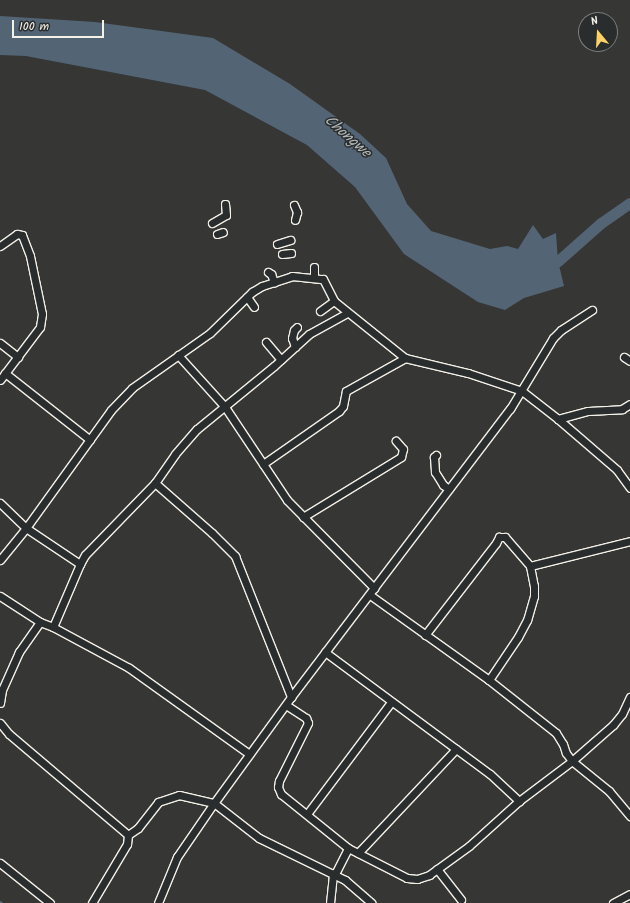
<!DOCTYPE html>
<style>
body{margin:0}
#map{position:relative;width:630px;height:903px;overflow:hidden;background:#363634;font-family:Kalam,sans-serif}
div>[style]{position:absolute}
.water>*{inset:0;background:#536575}
.stream>*{height:2px;margin:-1px;padding:0 1px;transform-origin:1px;border-radius:1px;background:#536575}
.river>*{height:11px;margin:-5.5px;padding:0 5.5px;transform-origin:5.5px;border-radius:5.5px;background:#536575}
.roads{filter:drop-shadow(1px 0 #f4f1e8) drop-shadow(-1px 0 #f4f1e8) drop-shadow(0 1px #f4f1e8) drop-shadow(0 -1px #f4f1e8)}
.minor>*{height:7px;margin:-3.5px;padding:0 3.5px;transform-origin:3.5px;border-radius:3.5px;background:#2a2d2e}
span{translate:-50% -50%;white-space:nowrap;text-align:center;line-height:1.15;-webkit-text-stroke:3px #2a2d2e;paint-order:stroke}
.water-label{font-size:15px;color:#b4b9ba;font-style:italic}
.north{position:absolute;left:578px;top:12px;width:40px;height:40px;box-sizing:border-box;background:#2a2d2e;border:1px solid #7b7b78;border-radius:50%;rotate:342deg;font-size:11px;font-weight:700;line-height:16px;text-align:center;color:#f4f1e8}
.north::after{content:'';display:block;margin:auto;width:14px;height:18px;background:#ffd166;clip-path:polygon(50% 0,100% 100%,50% 72%,0 100%)}
.scale{position:absolute;left:12px;top:20px;width:92px;height:18px;box-sizing:border-box;border:2px solid #f4f1e8;border-top:0;padding-left:5px;font-size:12px;line-height:14px;white-space:nowrap;color:#f4f1e8;-webkit-text-stroke:3px #2a2d2e;paint-order:stroke}
</style>
<div id="map">
<div class="water">
<div style="clip-path:polygon(0 16px,95px 22px,213px 38px,290px 84px,360px 134px,386px 158px,407px 204px,431px 231px,490px 249px,507px 246px,518px 249px,533px 225px,543px 239px,556px 233px,558px 261px,564px 286px,524px 298px,505px 310px,478px 302px,404px 254px,355px 187px,307px 145px,205px 90px,26px 56px,0 55px)"></div>
</div>
<div class="stream">
<div style="left:0;top:902px;width:2px;rotate:27deg"></div>
</div>
<div class="river">
<div style="left:545px;top:264px;width:13px;rotate:-13deg"></div>
<div style="left:558px;top:261px;width:57px;rotate:-41.5deg"></div>
<div style="left:601px;top:223px;width:35px;rotate:-35deg"></div>
</div>
<div class="roads">
<div class="minor">
<div style="left:294px;top:205px;width:8px;rotate:67deg"></div>
<div style="left:297px;top:212px;width:8px;rotate:104deg"></div>
<div style="left:212px;top:223px;width:16px;rotate:-30deg"></div>
<div style="left:226px;top:215px;width:11px;rotate:-95deg"></div>
<div style="left:217px;top:234px;width:6px;rotate:-18deg"></div>
<div style="left:277px;top:244px;width:14px;rotate:-17deg"></div>
<div style="left:0;top:246px;width:21px;rotate:-35deg"></div>
<div style="left:17px;top:234px;width:5px;rotate:11deg"></div>
<div style="left:22px;top:235px;width:22px;rotate:69deg"></div>
<div style="left:30px;top:256px;width:59px;rotate:78.3deg"></div>
<div style="left:42px;top:314px;width:13px;rotate:99deg"></div>
<div style="left:40px;top:327px;width:66px;rotate:127deg"></div>
<div style="left:282px;top:254px;width:9px;rotate:-6deg"></div>
<div style="left:268px;top:272px;width:4px;rotate:34deg"></div>
<div style="left:271px;top:274px;width:9px;rotate:69deg"></div>
<div style="left:314px;top:277px;width:10px;rotate:-90deg"></div>
<div style="left:247px;top:297px;width:12px;rotate:55deg"></div>
<div style="left:320px;top:311px;width:17px;rotate:-36deg"></div>
<div style="left:266px;top:342px;width:23px;rotate:50deg"></div>
<div style="left:0;top:343px;width:23px;rotate:38deg"></div>
<div style="left:295px;top:347px;width:9px;rotate:-108deg"></div>
<div style="left:292px;top:338px;width:8px;rotate:-76deg"></div>
<div style="left:294px;top:330px;width:4px;rotate:-45deg"></div>
<div style="left:178px;top:355px;width:70px;rotate:47.9deg"></div>
<div style="left:225px;top:407px;width:112px;rotate:56.3deg"></div>
<div style="left:287px;top:500px;width:124px;rotate:45.3deg"></div>
<div style="left:624px;top:357px;width:7px;rotate:34deg"></div>
<div style="left:5px;top:373px;width:108px;rotate:38.2deg"></div>
<div style="left:558px;top:419px;width:31px;rotate:-15deg"></div>
<div style="left:588px;top:411px;width:34px;rotate:-3deg"></div>
<div style="left:622px;top:409px;width:9px;rotate:-32deg"></div>
<div style="left:436px;top:455px;width:3px;rotate:135deg"></div>
<div style="left:434px;top:457px;width:15px;rotate:86deg"></div>
<div style="left:435px;top:472px;width:15px;rotate:58deg"></div>
<div style="left:443px;top:485px;width:7px;rotate:34deg"></div>
<div style="left:263px;top:464px;width:93px;rotate:-34.9deg"></div>
<div style="left:339px;top:411px;width:6px;rotate:-51deg"></div>
<div style="left:343px;top:406px;width:15px;rotate:-79deg"></div>
<div style="left:346px;top:391px;width:68px;rotate:-29.2deg"></div>
<div style="left:155px;top:483px;width:76px;rotate:41.3deg"></div>
<div style="left:212px;top:533px;width:33px;rotate:45deg"></div>
<div style="left:235px;top:556px;width:152px;rotate:68.3deg"></div>
<div style="left:0;top:503px;width:36px;rotate:44deg"></div>
<div style="left:26px;top:528px;width:65px;rotate:33.7deg"></div>
<div style="left:303px;top:517px;width:115px;rotate:-31.5deg"></div>
<div style="left:401px;top:457px;width:8px;rotate:-76deg"></div>
<div style="left:403px;top:449px;width:11px;rotate:-131deg"></div>
<div style="left:0;top:560px;width:41px;rotate:-50.9deg"></div>
<div style="left:26px;top:528px;width:145px;rotate:-54.2deg"></div>
<div style="left:111px;top:410px;width:30px;rotate:-46deg"></div>
<div style="left:132px;top:388px;width:95px;rotate:-35.2deg"></div>
<div style="left:210px;top:333px;width:59px;rotate:-44.3deg"></div>
<div style="left:252px;top:292px;width:12px;rotate:-31deg"></div>
<div style="left:262px;top:286px;width:32px;rotate:-18deg"></div>
<div style="left:292px;top:276px;width:31px;rotate:6deg"></div>
<div style="left:323px;top:279px;width:25px;rotate:63deg"></div>
<div style="left:334px;top:301px;width:91px;rotate:38.8deg"></div>
<div style="left:405px;top:358px;width:65px;rotate:13.4deg"></div>
<div style="left:468px;top:373px;width:57px;rotate:18.4deg"></div>
<div style="left:522px;top:391px;width:46px;rotate:37.9deg"></div>
<div style="left:558px;top:419px;width:78px;rotate:40.8deg"></div>
<div style="left:617px;top:470px;width:22px;rotate:54deg"></div>
<div style="left:530px;top:566px;width:103px;rotate:-14deg"></div>
<div style="left:370px;top:595px;width:146px;rotate:35.5deg"></div>
<div style="left:489px;top:680px;width:85px;rotate:38.3deg"></div>
<div style="left:556px;top:733px;width:13px;rotate:58deg"></div>
<div style="left:563px;top:744px;width:9px;rotate:72deg"></div>
<div style="left:566px;top:753px;width:10px;rotate:53deg"></div>
<div style="left:572px;top:761px;width:48px;rotate:39deg"></div>
<div style="left:609px;top:791px;width:33px;rotate:50deg"></div>
<div style="left:0;top:596px;width:48px;rotate:33deg"></div>
<div style="left:40px;top:622px;width:37px;rotate:125deg"></div>
<div style="left:19px;top:652px;width:42px;rotate:114.1deg"></div>
<div style="left:2px;top:690px;width:13px;rotate:99deg"></div>
<div style="left:40px;top:622px;width:14px;rotate:21deg"></div>
<div style="left:53px;top:627px;width:86px;rotate:28.3deg"></div>
<div style="left:129px;top:668px;width:148px;rotate:35.6deg"></div>
<div style="left:53px;top:627px;width:69px;rotate:-66.8deg"></div>
<div style="left:80px;top:564px;width:10px;rotate:-61deg"></div>
<div style="left:85px;top:555px;width:100px;rotate:-45.8deg"></div>
<div style="left:155px;top:483px;width:35px;rotate:-55deg"></div>
<div style="left:175px;top:454px;width:33px;rotate:-49deg"></div>
<div style="left:197px;top:429px;width:99px;rotate:-39.3deg"></div>
<div style="left:274px;top:366px;width:47px;rotate:-42.4deg"></div>
<div style="left:309px;top:334px;width:43px;rotate:-28.9deg"></div>
<div style="left:425px;top:635px;width:116px;rotate:-52.3deg"></div>
<div style="left:496px;top:543px;width:7px;rotate:-63deg"></div>
<div style="left:499px;top:537px;width:6px"></div>
<div style="left:505px;top:537px;width:38px;rotate:49deg"></div>
<div style="left:530px;top:566px;width:20px;rotate:79deg"></div>
<div style="left:534px;top:586px;width:10px;rotate:90deg"></div>
<div style="left:534px;top:596px;width:25px;rotate:106deg"></div>
<div style="left:527px;top:620px;width:19px;rotate:118deg"></div>
<div style="left:518px;top:637px;width:52px;rotate:124deg"></div>
<div style="left:325px;top:652px;width:205px;rotate:36.5deg"></div>
<div style="left:490px;top:774px;width:40px;rotate:43deg"></div>
<div style="left:286px;top:705px;width:24px;rotate:33deg"></div>
<div style="left:306px;top:718px;width:5px;rotate:68deg"></div>
<div style="left:308px;top:723px;width:65px;rotate:116.6deg"></div>
<div style="left:279px;top:781px;width:6px;rotate:99deg"></div>
<div style="left:278px;top:787px;width:8px;rotate:67deg"></div>
<div style="left:281px;top:794px;width:86px;rotate:38.9deg"></div>
<div style="left:348px;top:848px;width:66px;rotate:27deg"></div>
<div style="left:407px;top:878px;width:10px;rotate:6deg"></div>
<div style="left:417px;top:879px;width:13px;rotate:-18deg"></div>
<div style="left:429px;top:875px;width:49px;rotate:-35.9deg"></div>
<div style="left:469px;top:846px;width:67px;rotate:-42deg"></div>
<div style="left:519px;top:801px;width:66px;rotate:-37deg"></div>
<div style="left:572px;top:761px;width:55px;rotate:-41.3deg"></div>
<div style="left:613px;top:725px;width:14px;rotate:-51deg"></div>
<div style="left:622px;top:714px;width:19px;rotate:-65deg"></div>
<div style="left:0;top:723px;width:14px;rotate:51deg"></div>
<div style="left:9px;top:734px;width:156px;rotate:40.3deg"></div>
<div style="left:128px;top:835px;width:9px;rotate:96deg"></div>
<div style="left:127px;top:844px;width:69px;rotate:120.7deg"></div>
<div style="left:307px;top:814px;width:140px;rotate:-53.1deg"></div>
<div style="left:128px;top:835px;width:12px;rotate:-35deg"></div>
<div style="left:138px;top:828px;width:33px;rotate:-52deg"></div>
<div style="left:158px;top:802px;width:22px;rotate:-18deg"></div>
<div style="left:179px;top:795px;width:36px;rotate:13deg"></div>
<div style="left:214px;top:803px;width:57px;rotate:37.9deg"></div>
<div style="left:259px;top:838px;width:96px;rotate:26deg"></div>
<div style="left:345px;top:880px;width:35px;rotate:41deg"></div>
<div style="left:358px;top:853px;width:143px;rotate:-46.7deg"></div>
<div style="left:0;top:863px;width:64px;rotate:38.7deg"></div>
<div style="left:437px;top:869px;width:39px;rotate:52deg"></div>
<div style="left:335px;top:874px;width:29px;rotate:-63deg"></div>
<div style="left:158px;top:903px;width:50px;rotate:-67.6deg"></div>
<div style="left:177px;top:857px;width:65px;rotate:-55.6deg"></div>
<div style="left:214px;top:803px;width:131px;rotate:-54deg"></div>
<div style="left:291px;top:697px;width:362px;rotate:-52.8deg"></div>
<div style="left:510px;top:409px;width:83px;rotate:-58.8deg"></div>
<div style="left:553px;top:338px;width:11px;rotate:-45deg"></div>
<div style="left:561px;top:330px;width:37px;rotate:-33deg"></div>
<div style="left:330px;top:903px;width:30px;rotate:-84deg"></div>
<div style="left:613px;top:903px;width:19px;rotate:-28deg"></div>
</div>
</div>
<div class="water-label">
<span style="left:347px;top:137px;rotate:41deg">Chongwe</span>
</div>
<div class="north">N</div>
<div class="scale">100 m</div>
</div>
